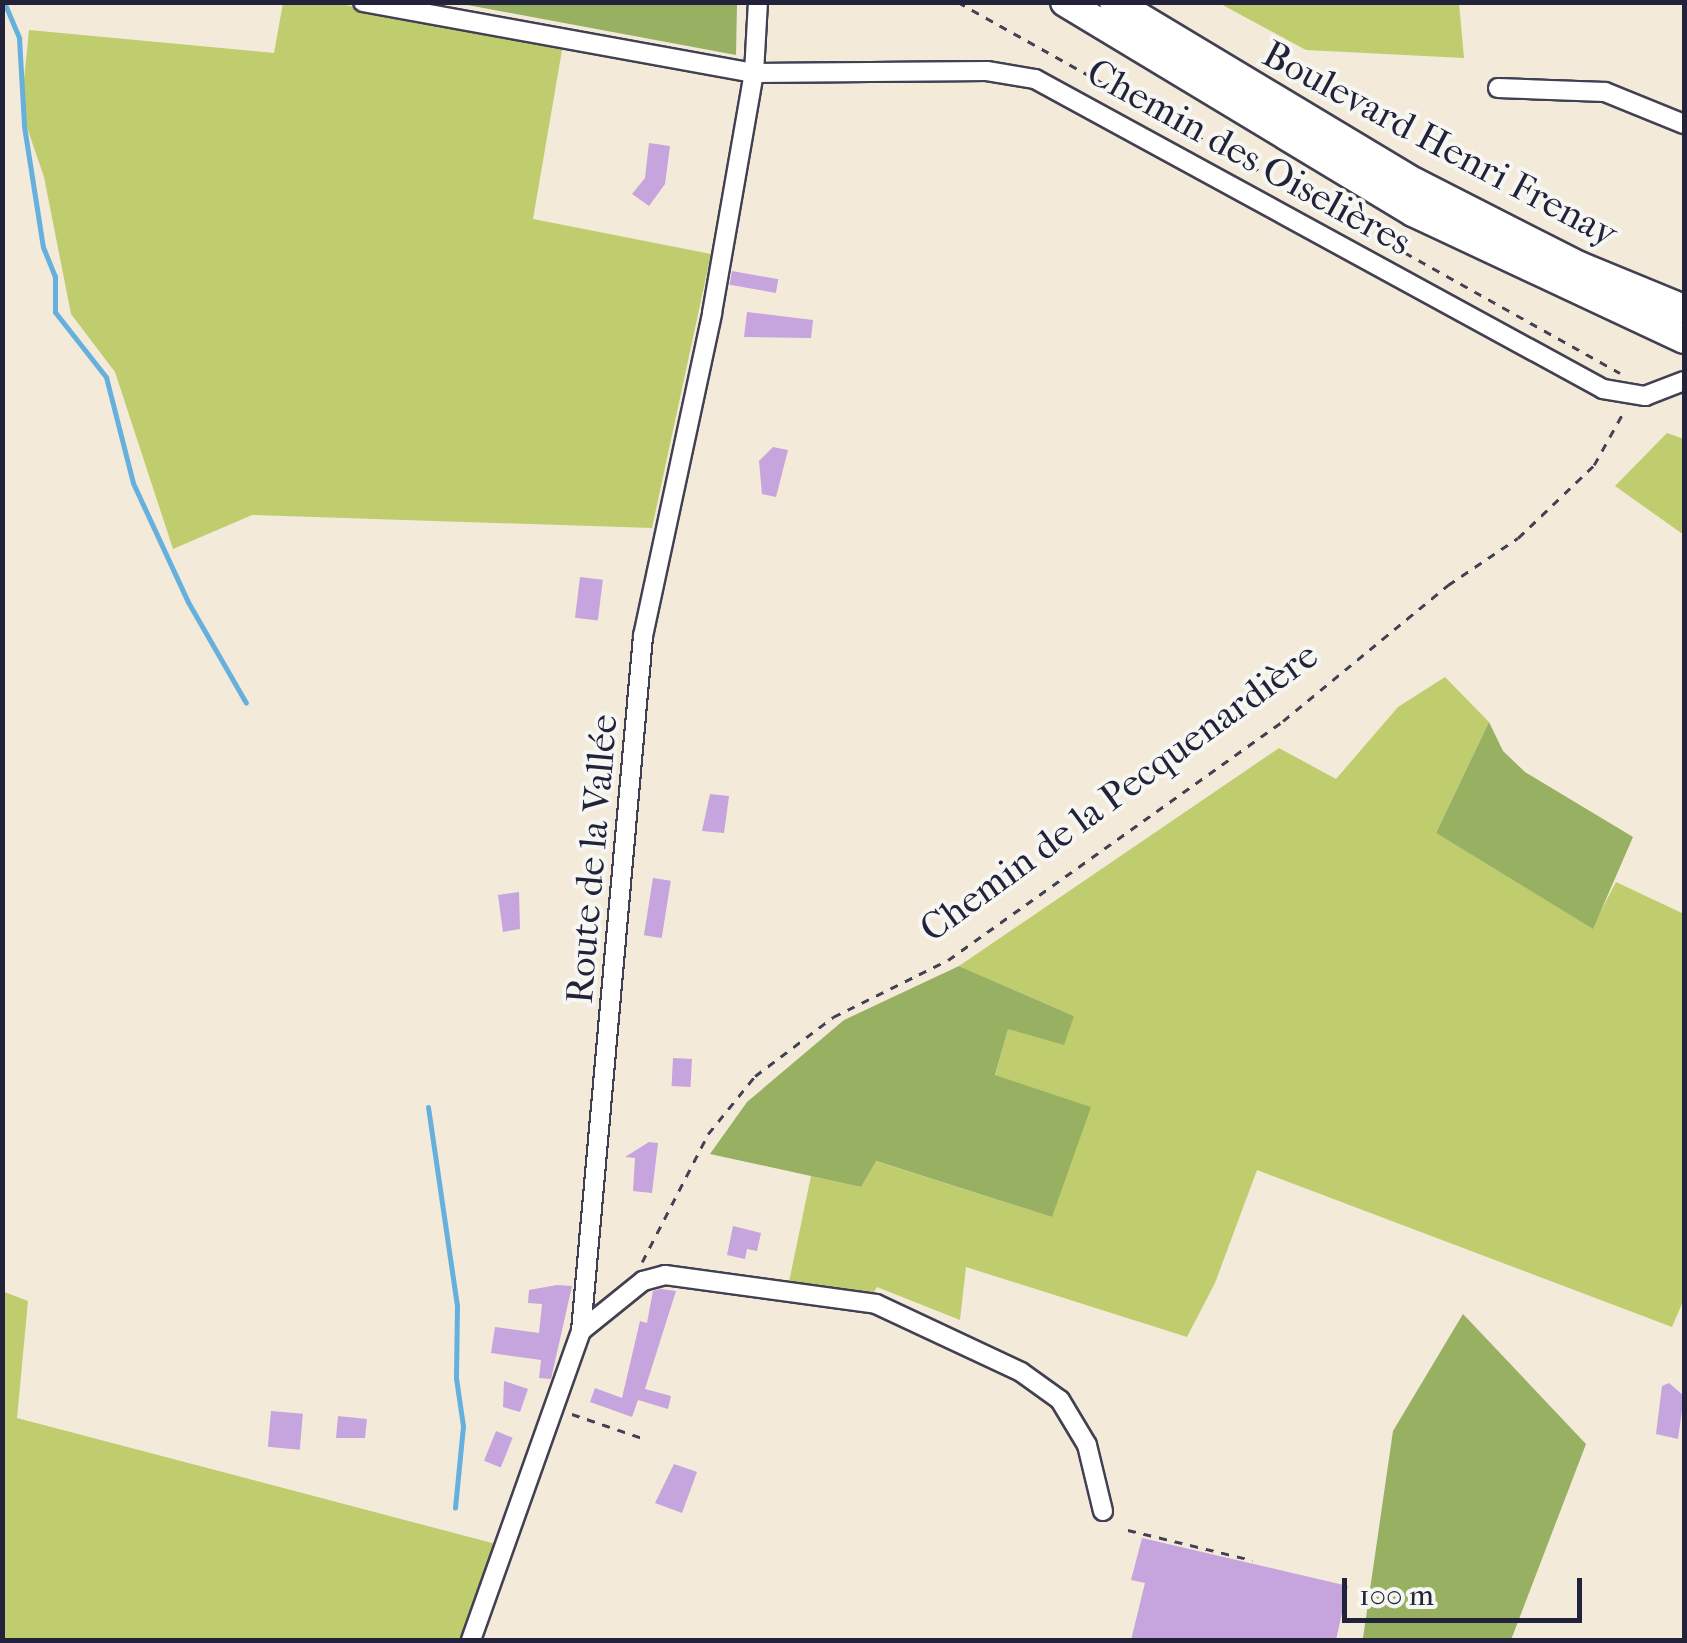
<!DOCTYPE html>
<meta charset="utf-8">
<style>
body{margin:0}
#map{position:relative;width:1687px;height:1643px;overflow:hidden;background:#f4ead9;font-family:"IM FELL French Canon",serif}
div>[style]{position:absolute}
.green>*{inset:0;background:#bfcd6f}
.forest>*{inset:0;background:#97b062}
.stream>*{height:5px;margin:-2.5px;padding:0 2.5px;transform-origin:2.5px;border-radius:2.5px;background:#66b0de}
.building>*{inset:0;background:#c6a4dd;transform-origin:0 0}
.path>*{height:2.5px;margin-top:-1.25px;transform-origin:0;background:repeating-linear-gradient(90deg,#424053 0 8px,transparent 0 16px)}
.roads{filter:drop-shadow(2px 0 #424053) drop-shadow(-2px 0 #424053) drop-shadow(0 2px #424053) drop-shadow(0 -2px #424053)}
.minor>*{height:18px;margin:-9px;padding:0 9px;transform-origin:9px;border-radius:9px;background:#fff}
.trunk>*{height:28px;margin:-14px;padding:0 14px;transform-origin:14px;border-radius:14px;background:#fff}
span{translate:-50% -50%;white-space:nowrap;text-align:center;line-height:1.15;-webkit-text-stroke:8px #f6f6f2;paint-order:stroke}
.street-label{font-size:38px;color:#22223b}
.frame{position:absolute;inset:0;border:5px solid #22223b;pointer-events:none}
.scale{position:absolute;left:1342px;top:1578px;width:240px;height:45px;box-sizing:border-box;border:5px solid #22223b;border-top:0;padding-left:12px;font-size:30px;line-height:35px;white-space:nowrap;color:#22223b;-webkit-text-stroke:8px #f6f6f2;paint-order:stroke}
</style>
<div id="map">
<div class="green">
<div style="clip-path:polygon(331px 2px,562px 50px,533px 219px,711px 254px,652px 528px,252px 515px,173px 549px,115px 372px,71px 314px,44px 177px,21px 110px,29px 30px,274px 53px,283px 3px)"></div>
<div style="clip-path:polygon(1219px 3px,1459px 3px,1464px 58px,1306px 50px)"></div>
<div style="clip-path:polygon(1667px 433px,1684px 439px,1684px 535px,1615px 486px)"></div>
<div style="clip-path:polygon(1445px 677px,1489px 722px,1436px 833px,1592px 928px,1616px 882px,1684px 914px,1684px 1299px,1672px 1327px,1257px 1170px,1215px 1283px,1187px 1337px,966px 1267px,960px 1320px,877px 1287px,872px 1295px,789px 1282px,811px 1176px,861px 1187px,875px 1161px,1052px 1217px,995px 1076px,1008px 1028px,1074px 1016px,959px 966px,1279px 748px,1336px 779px,1398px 707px)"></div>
<div style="clip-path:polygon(2px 1291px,28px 1301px,17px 1418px,496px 1544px,462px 1640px,3px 1640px)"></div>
</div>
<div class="forest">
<div style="clip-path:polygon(457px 3px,737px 3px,736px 55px)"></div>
<div style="clip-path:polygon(1489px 722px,1503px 751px,1525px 772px,1633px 837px,1593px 929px,1436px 833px)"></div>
<div style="clip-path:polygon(959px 966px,1074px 1016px,1064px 1045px,1008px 1029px,995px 1075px,1091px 1107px,1052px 1217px,876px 1161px,861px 1187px,710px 1154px,747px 1102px,844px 1020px)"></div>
<div style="clip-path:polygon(1463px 1314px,1586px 1444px,1511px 1640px,1363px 1638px,1393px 1431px)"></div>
</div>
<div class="stream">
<div style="left:4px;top:2px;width:39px;rotate:67deg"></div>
<div style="left:19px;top:38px;width:88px;rotate:86.7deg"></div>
<div style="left:24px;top:126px;width:122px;rotate:81.1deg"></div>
<div style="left:43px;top:247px;width:31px;rotate:68deg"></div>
<div style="left:55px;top:276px;width:36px;rotate:90deg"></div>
<div style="left:55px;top:312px;width:83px;rotate:51.9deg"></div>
<div style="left:106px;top:377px;width:109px;rotate:75.7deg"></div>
<div style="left:133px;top:483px;width:131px;rotate:65.2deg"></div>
<div style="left:188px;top:602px;width:116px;rotate:60.1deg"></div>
<div style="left:428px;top:1107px;width:200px;rotate:81.7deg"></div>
<div style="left:457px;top:1305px;width:73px;rotate:90.8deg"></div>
<div style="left:456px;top:1378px;width:49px;rotate:81.7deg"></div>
<div style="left:463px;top:1426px;width:82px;rotate:95.6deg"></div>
</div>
<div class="building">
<div style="clip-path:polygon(649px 143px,670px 146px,665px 184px,649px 206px,632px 194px,645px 178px)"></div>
<div style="left:732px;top:271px;width:47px;height:14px;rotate:10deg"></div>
<div style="clip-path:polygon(747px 312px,813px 320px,811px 338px,744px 337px)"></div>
<div style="clip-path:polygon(773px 447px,788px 450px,776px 497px,762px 494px,759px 461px)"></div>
<div style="left:580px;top:577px;width:23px;height:41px;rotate:7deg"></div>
<div style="clip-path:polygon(710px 794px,729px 796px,724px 833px,702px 831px)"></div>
<div style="left:653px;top:878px;width:18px;height:58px;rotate:9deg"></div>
<div style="clip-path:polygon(519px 892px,520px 929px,503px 932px,498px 895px)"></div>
<div style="left:673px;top:1058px;width:19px;height:28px;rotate:3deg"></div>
<div style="clip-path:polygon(649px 1142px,658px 1143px,652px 1193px,633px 1191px,635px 1158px,625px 1157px)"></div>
<div style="clip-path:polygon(733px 1226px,761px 1233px,757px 1251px,747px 1249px,745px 1259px,727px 1255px)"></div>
<div style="clip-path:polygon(557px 1285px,572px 1286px,551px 1379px,539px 1378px,541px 1360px,491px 1353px,495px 1327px,539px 1333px,542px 1304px,528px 1303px,529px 1290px)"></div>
<div style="clip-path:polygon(661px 1289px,676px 1291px,645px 1389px,671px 1396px,668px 1409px,638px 1400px,632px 1417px,590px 1402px,595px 1388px,622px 1398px,640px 1321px,647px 1323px,653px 1291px)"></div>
<div style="clip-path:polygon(504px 1381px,528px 1389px,520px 1412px,503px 1407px)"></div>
<div style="clip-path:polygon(1669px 1383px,1684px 1396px,1678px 1439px,1656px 1434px,1662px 1386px)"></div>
<div style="left:271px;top:1411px;width:32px;height:36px;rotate:5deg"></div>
<div style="clip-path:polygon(338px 1416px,367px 1419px,365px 1438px,336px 1438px)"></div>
<div style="left:496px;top:1431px;width:18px;height:32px;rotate:22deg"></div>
<div style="clip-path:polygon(674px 1464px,697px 1472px,682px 1513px,655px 1503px)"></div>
<div style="clip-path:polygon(1142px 1538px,1348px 1586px,1336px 1640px,1131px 1640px,1145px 1583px,1131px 1580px)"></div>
</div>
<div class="path">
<div style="left:958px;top:2px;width:759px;rotate:29.27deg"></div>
<div style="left:642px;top:1262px;width:144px;rotate:-62.7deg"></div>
<div style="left:708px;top:1134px;width:75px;rotate:-51deg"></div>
<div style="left:755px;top:1076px;width:98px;rotate:-37.1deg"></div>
<div style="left:833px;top:1017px;width:128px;rotate:-26.4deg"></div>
<div style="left:948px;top:960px;width:412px;rotate:-35.5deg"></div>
<div style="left:1283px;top:721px;width:214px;rotate:-39.5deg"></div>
<div style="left:1448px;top:585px;width:84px;rotate:-33.9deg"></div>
<div style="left:1518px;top:538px;width:105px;rotate:-43.8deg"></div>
<div style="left:1594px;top:465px;width:62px;rotate:-60.9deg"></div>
<div style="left:572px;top:1414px;width:77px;rotate:18.9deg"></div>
<div style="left:1128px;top:1530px;width:128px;rotate:13.6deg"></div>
</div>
<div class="roads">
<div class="minor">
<div style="left:363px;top:2px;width:397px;rotate:10.3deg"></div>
<div style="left:754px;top:73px;width:233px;rotate:-0.5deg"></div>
<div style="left:987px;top:71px;width:49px;rotate:9.5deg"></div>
<div style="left:1035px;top:79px;width:647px;rotate:28.62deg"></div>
<div style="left:1603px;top:389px;width:43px;rotate:9.5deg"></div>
<div style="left:1645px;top:396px;width:42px;rotate:-21deg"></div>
<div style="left:1498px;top:88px;width:107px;rotate:2.1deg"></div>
<div style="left:1605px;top:92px;width:85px;rotate:22.1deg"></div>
<div style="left:581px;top:1331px;width:80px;rotate:-38.9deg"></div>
<div style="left:643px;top:1281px;width:23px;rotate:-15deg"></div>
<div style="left:665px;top:1275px;width:213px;rotate:7.8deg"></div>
<div style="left:876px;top:1304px;width:160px;rotate:25.1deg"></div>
<div style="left:1021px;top:1372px;width:48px;rotate:35.7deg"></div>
<div style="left:1060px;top:1400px;width:52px;rotate:59deg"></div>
<div style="left:1087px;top:1445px;width:68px;rotate:76.4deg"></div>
<div style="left:471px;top:1640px;width:328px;rotate:-70.4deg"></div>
<div style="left:581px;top:1331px;width:698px;rotate:-84.9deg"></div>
<div style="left:643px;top:636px;width:330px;rotate:-77.9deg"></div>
<div style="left:712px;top:313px;width:244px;rotate:-80.1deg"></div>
<div style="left:754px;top:73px;width:71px;rotate:-86.8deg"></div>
</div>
<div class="trunk">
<div style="left:1065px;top:2px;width:406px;rotate:31.1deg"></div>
<div style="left:1413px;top:212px;width:299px;rotate:25.1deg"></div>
<div style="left:1114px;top:2px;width:350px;rotate:31deg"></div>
<div style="left:1414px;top:182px;width:185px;rotate:27deg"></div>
<div style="left:1579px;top:266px;width:113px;rotate:22.3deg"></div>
</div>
</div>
<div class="street-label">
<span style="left:1440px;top:144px;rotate:28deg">Boulevard Henri Frenay</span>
<span style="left:1249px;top:157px;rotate:29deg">Chemin des Oiselières</span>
<span style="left:1119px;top:792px;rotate:-36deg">Chemin de la Pecquenardière</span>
<span style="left:592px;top:859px;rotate:-85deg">Route de la Vallée</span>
</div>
<div class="frame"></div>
<div class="scale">100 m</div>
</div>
